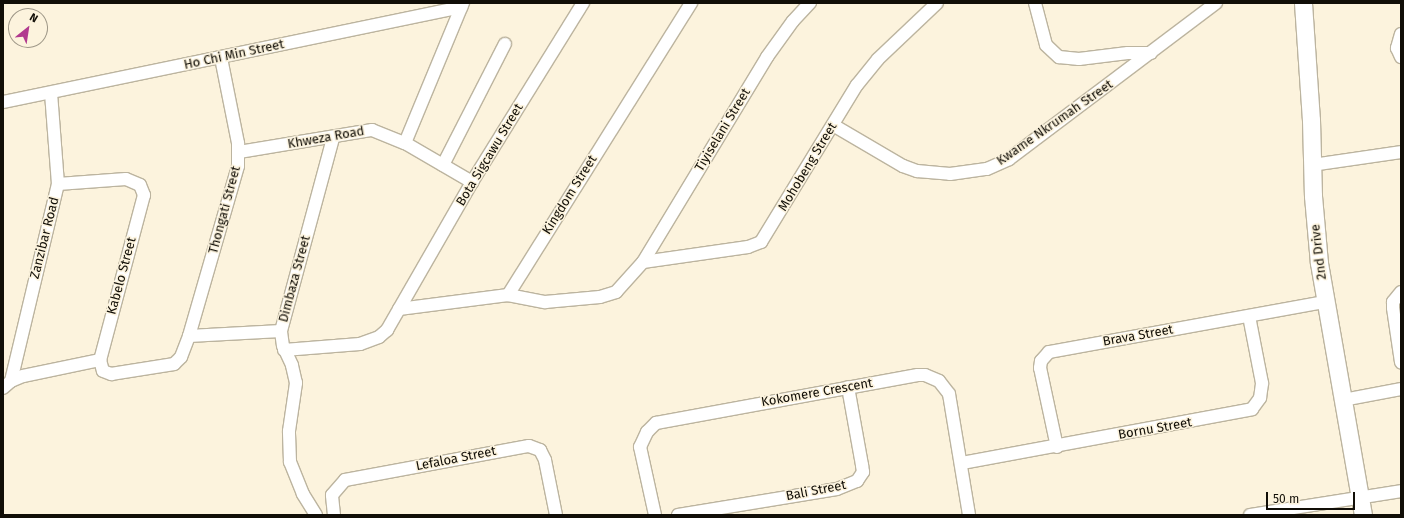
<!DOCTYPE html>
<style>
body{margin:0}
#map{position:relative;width:1404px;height:518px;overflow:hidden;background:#fcf3dd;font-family:"Fira Sans",sans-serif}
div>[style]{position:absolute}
.roads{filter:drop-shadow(1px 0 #bcb49f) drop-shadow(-1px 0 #bcb49f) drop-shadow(0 1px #bcb49f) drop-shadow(0 -1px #bcb49f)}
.street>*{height:12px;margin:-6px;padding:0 6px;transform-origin:6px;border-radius:6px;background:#fff}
.secondary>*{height:17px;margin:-8.5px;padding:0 8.5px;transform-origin:8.5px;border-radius:8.5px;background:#fff}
span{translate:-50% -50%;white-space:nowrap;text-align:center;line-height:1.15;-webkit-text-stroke:3px #fcf3dd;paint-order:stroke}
.street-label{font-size:13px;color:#110e07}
.frame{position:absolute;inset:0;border:4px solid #110e07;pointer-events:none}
.north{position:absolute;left:8px;top:8px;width:40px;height:40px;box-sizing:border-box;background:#fcf3dd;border:1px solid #9e9787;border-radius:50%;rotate:30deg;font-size:11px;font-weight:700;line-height:16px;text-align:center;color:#110e07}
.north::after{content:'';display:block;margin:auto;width:14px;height:18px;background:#b13a8f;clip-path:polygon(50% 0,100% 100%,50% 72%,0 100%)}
.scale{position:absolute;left:1266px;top:492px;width:89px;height:18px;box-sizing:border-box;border:2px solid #110e07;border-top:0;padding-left:5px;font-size:12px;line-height:14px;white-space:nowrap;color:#110e07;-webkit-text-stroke:3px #fcf3dd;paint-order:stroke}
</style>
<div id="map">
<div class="roads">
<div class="street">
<div style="left:1035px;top:3px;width:43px;rotate:75.3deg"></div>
<div style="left:1046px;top:45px;width:18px;rotate:43deg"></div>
<div style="left:1059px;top:57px;width:20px;rotate:6deg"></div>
<div style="left:1079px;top:59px;width:49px;rotate:-7deg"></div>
<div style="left:1128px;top:53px;width:23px"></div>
<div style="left:1401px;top:34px;width:15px;rotate:106deg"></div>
<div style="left:1397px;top:48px;width:10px;rotate:66deg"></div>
<div style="left:3px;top:102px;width:468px;rotate:-11.7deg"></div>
<div style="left:833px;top:125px;width:81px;rotate:30.4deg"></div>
<div style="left:903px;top:166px;width:15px;rotate:20deg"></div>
<div style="left:917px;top:171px;width:33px;rotate:5deg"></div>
<div style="left:950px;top:174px;width:37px;rotate:-8deg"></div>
<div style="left:987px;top:169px;width:24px;rotate:-24deg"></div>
<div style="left:1009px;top:159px;width:259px;rotate:-37deg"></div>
<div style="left:405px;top:143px;width:152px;rotate:-67.5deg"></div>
<div style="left:239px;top:152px;width:135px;rotate:-9.4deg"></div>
<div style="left:372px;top:130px;width:35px;rotate:22deg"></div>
<div style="left:405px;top:143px;width:78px;rotate:30.2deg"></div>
<div style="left:443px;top:165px;width:136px;rotate:-62.9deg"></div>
<div style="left:1312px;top:165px;width:90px;rotate:-8.3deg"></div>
<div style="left:58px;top:184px;width:68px;rotate:-4.2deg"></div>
<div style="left:126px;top:179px;width:15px;rotate:23deg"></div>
<div style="left:140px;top:185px;width:11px;rotate:68deg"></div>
<div style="left:144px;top:195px;width:171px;rotate:104.9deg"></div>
<div style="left:100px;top:360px;width:11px;rotate:75deg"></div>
<div style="left:103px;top:371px;width:9px;rotate:21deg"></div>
<div style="left:111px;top:374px;width:64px;rotate:-9deg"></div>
<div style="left:174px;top:364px;width:10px;rotate:-45deg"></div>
<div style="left:181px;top:357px;width:22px;rotate:-69deg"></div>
<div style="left:189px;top:336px;width:177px;rotate:-73.9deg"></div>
<div style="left:238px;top:166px;width:23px;rotate:-90deg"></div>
<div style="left:238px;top:143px;width:87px;rotate:-101.3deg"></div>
<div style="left:643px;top:262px;width:106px;rotate:-8.1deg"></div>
<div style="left:748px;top:247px;width:14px;rotate:-21deg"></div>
<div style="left:761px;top:242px;width:184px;rotate:-58.6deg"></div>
<div style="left:857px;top:85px;width:33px;rotate:-51deg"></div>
<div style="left:878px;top:59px;width:81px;rotate:-43.5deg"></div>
<div style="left:1401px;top:292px;width:13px;rotate:129deg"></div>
<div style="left:1393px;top:302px;width:6px;rotate:90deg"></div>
<div style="left:1393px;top:308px;width:55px;rotate:81.6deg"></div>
<div style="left:508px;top:295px;width:345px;rotate:-57.9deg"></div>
<div style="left:399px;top:309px;width:110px;rotate:-7.3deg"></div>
<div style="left:508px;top:295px;width:38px;rotate:11deg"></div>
<div style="left:545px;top:302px;width:55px;rotate:-5.2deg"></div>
<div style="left:600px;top:297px;width:17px;rotate:-17deg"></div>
<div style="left:616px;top:292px;width:40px;rotate:-48deg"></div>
<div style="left:643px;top:262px;width:240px;rotate:-58.8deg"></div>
<div style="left:767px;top:57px;width:44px;rotate:-54.2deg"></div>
<div style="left:793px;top:21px;width:25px;rotate:-47deg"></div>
<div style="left:189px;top:336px;width:92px;rotate:-3.1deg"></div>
<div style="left:284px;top:350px;width:76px;rotate:-4.5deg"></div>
<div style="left:360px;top:344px;width:20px;rotate:-20deg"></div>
<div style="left:379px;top:337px;width:11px;rotate:-41deg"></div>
<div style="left:387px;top:330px;width:171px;rotate:-60.1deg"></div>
<div style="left:472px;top:182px;width:211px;rotate:-58.2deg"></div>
<div style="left:11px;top:381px;width:203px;rotate:-76.6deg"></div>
<div style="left:58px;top:184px;width:91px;rotate:-94.4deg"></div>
<div style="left:3px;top:388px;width:11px;rotate:-41deg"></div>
<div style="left:11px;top:381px;width:13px;rotate:-23deg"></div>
<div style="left:23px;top:376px;width:79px;rotate:-11.7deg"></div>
<div style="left:1343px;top:400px;width:59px;rotate:-10.7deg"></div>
<div style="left:1057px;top:447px;width:81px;rotate:-102.1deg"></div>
<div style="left:1040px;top:368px;width:7px;rotate:-82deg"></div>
<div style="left:1041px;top:361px;width:12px;rotate:-48deg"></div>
<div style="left:1049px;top:352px;width:280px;rotate:-10.3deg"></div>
<div style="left:962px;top:463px;width:295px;rotate:-10.5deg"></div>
<div style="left:1252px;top:409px;width:14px;rotate:-54deg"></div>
<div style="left:1260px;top:398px;width:15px;rotate:-82deg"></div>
<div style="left:1262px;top:383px;width:68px;rotate:-101deg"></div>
<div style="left:316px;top:515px;width:25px;rotate:-122deg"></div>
<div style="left:303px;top:494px;width:35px;rotate:-112deg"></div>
<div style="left:290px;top:462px;width:31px;rotate:-92deg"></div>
<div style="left:289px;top:431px;width:49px;rotate:-81.7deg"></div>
<div style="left:296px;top:383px;width:18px;rotate:-103deg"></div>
<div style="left:292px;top:365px;width:21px;rotate:-115deg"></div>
<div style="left:283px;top:346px;width:15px;rotate:-98deg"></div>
<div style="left:281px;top:331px;width:200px;rotate:-74.9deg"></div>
<div style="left:334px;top:515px;width:20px;rotate:-96deg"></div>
<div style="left:332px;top:495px;width:20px;rotate:-49deg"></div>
<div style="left:345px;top:480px;width:187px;rotate:-10.5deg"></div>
<div style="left:529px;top:446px;width:12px;rotate:20deg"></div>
<div style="left:540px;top:450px;width:11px;rotate:63deg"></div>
<div style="left:545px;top:460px;width:56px;rotate:78.7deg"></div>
<div style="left:655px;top:515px;width:70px;rotate:-102.4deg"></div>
<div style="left:640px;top:447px;width:17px;rotate:-65deg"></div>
<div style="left:647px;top:432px;width:13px;rotate:-45deg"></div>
<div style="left:656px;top:423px;width:266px;rotate:-10.4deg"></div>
<div style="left:918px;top:375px;width:7px"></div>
<div style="left:925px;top:375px;width:15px;rotate:23deg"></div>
<div style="left:939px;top:381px;width:16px;rotate:52deg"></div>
<div style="left:949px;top:394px;width:123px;rotate:80.6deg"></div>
<div style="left:678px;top:515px;width:161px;rotate:-9.3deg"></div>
<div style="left:837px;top:489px;width:22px;rotate:-22deg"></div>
<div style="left:857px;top:481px;width:11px;rotate:-56deg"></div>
<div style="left:863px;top:472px;width:7px;rotate:-98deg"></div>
<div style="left:862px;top:465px;width:79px;rotate:-100.2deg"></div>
<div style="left:1250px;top:515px;width:153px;rotate:-9deg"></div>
</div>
<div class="secondary">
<div style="left:1303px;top:3px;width:117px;rotate:86.1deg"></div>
<div style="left:1311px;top:120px;width:76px;rotate:88.5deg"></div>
<div style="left:1313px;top:196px;width:67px;rotate:84.9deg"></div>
<div style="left:1319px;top:263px;width:256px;rotate:80.1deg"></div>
</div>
</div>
<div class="street-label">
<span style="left:234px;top:55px;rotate:-12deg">Ho Chi Min Street</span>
<span style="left:1055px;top:123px;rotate:-35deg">Kwame Nkrumah Street</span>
<span style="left:723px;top:130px;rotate:-59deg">Tiyiselani Street</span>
<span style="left:326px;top:138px;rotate:-10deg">Khweza Road</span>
<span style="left:490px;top:155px;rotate:-59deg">Bota Sigcawu Street</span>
<span style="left:808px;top:167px;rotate:-59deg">Mohobeng Street</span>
<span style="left:570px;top:195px;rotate:-58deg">Kingdom Street</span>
<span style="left:225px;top:210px;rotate:-75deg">Thongati Street</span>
<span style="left:45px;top:238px;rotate:-76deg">Zanzibar Road</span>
<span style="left:1319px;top:252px;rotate:-97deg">2nd Drive</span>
<span style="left:122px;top:276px;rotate:-75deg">Kabelo Street</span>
<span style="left:295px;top:279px;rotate:-75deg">Dimbaza Street</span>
<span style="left:1138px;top:336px;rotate:-10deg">Brava Street</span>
<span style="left:817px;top:393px;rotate:-10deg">Kokomere Crescent</span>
<span style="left:1155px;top:429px;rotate:-10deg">Bornu Street</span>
<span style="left:456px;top:459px;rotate:-11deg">Lefaloa Street</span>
<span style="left:816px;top:491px;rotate:-11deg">Bali Street</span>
</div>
<div class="frame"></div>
<div class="north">N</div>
<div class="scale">50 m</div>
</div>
